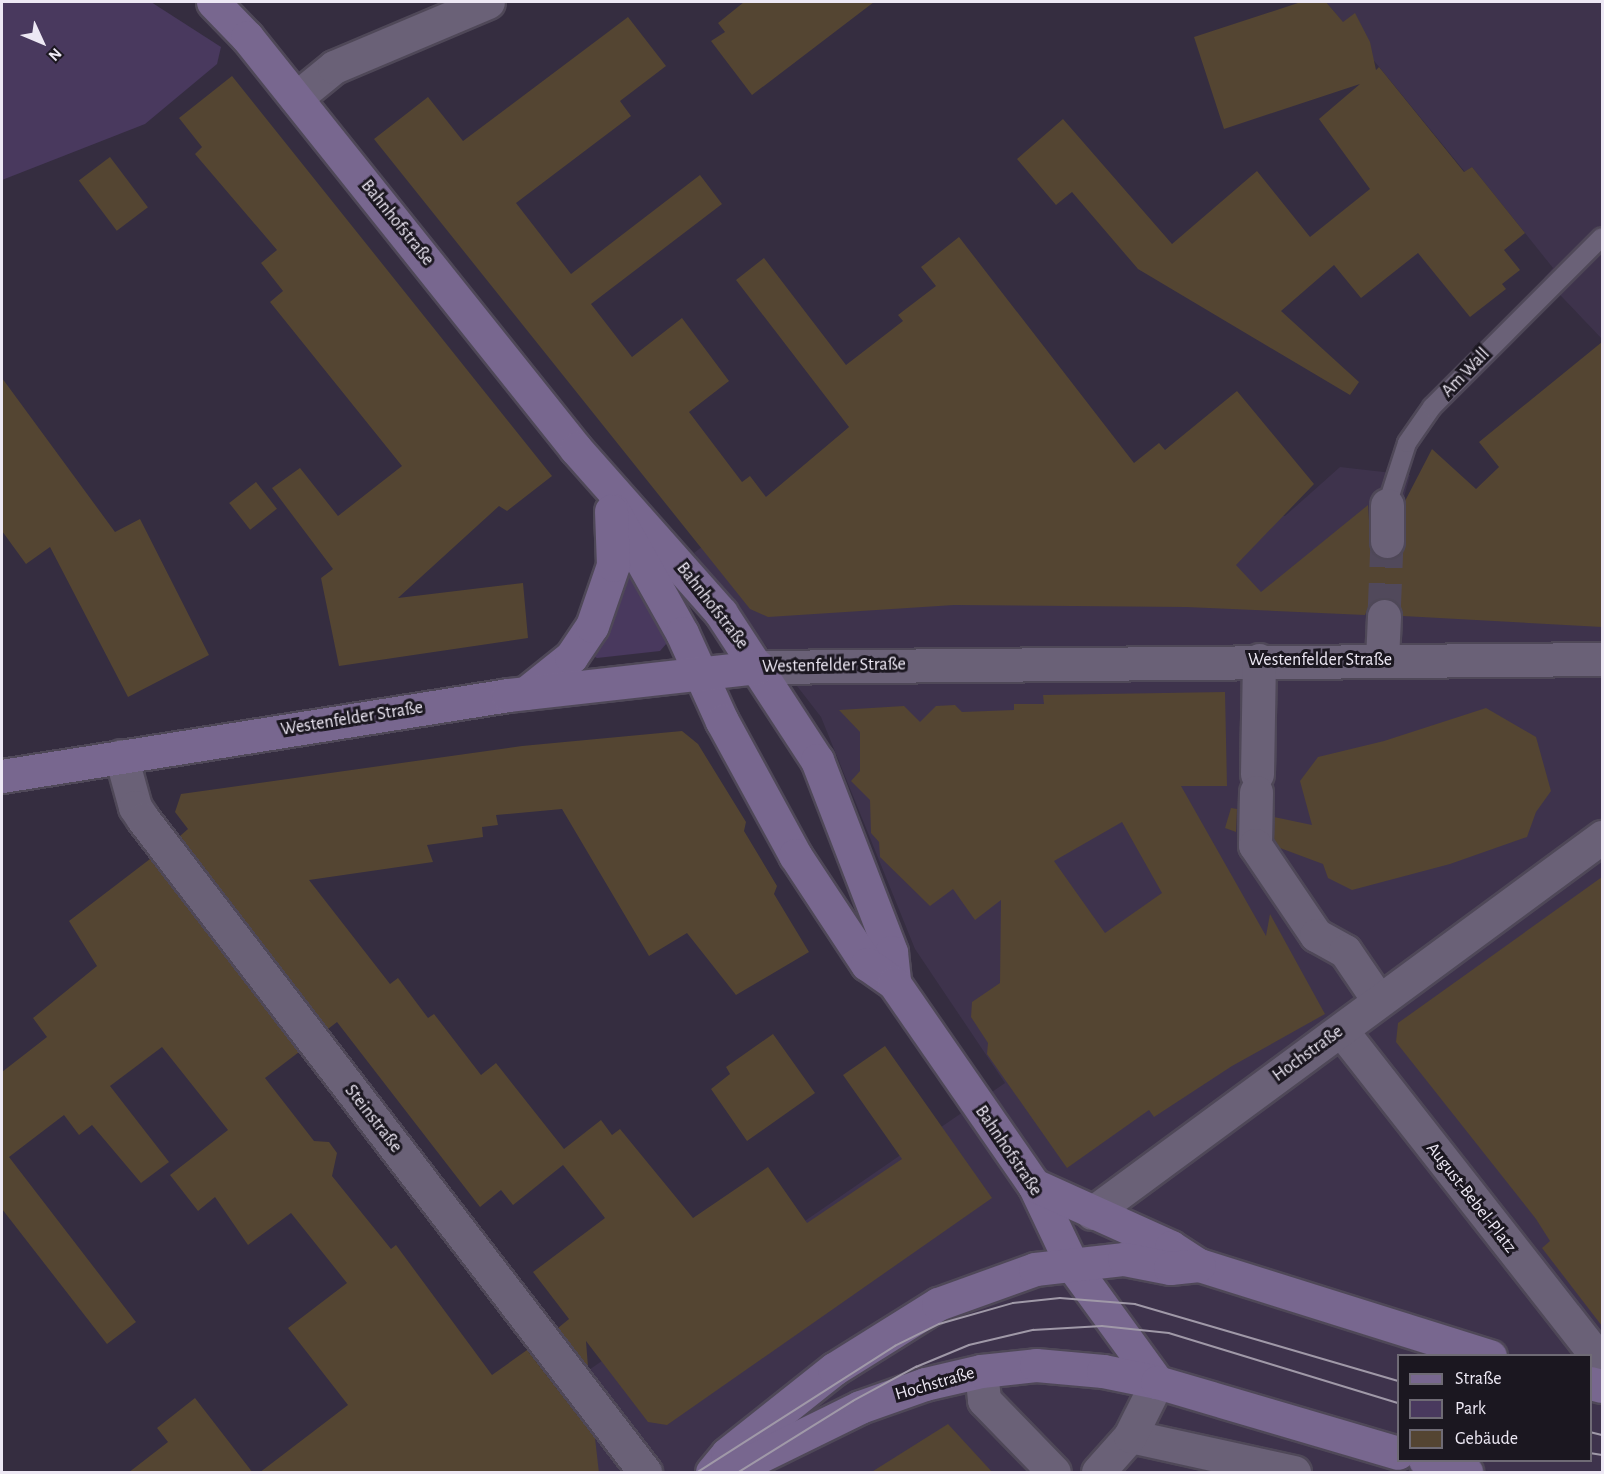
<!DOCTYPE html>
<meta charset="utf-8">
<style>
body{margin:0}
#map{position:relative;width:1604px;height:1474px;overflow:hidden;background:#352d40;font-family:"Alegreya Sans",sans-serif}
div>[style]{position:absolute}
.built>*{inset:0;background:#3e334c}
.green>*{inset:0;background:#49395e}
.building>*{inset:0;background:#544532;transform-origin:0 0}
.street-tunnel>*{height:33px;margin-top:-16.5px;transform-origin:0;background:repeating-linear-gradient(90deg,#51495b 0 33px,transparent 0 49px)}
.roads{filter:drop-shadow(2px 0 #4f4858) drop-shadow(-2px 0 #4f4858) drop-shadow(0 2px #4f4858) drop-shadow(0 -2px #4f4858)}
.lane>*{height:18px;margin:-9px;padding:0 9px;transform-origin:9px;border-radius:9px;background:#6a6177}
.street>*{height:33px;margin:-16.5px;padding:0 16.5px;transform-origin:16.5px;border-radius:16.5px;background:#6a6177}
.secondary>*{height:33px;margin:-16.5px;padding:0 16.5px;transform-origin:16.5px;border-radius:16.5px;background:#78678f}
.tram>*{height:1.5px;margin:-0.75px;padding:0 0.75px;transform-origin:0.75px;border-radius:0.75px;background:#a099a8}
span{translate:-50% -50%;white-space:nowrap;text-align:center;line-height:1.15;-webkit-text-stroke:6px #1b1720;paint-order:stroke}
.street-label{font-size:18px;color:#ede8f4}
.frame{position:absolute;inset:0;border:3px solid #ede8f4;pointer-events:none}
.legend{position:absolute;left:1397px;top:1354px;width:195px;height:108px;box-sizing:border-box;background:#1b1720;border:2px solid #6f6b75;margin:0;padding:8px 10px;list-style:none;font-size:18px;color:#ede8f4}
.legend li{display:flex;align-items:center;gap:12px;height:30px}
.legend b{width:30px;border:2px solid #6f6b75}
.north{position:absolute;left:12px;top:12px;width:60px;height:60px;-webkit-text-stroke:4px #1b1720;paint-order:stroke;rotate:134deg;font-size:16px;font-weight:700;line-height:24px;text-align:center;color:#ede8f4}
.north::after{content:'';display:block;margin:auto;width:21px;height:27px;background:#ede8f4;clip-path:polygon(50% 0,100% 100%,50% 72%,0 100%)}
</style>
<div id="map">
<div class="built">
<div style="clip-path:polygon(1326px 2px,1602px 2px,1602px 339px,1544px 278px,1553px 268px,1472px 167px,1465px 172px)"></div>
<div style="clip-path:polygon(evenodd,1340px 467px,1410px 475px,1400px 512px,1526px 524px,1526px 574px,1602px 553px,1602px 1472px,441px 1472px,1005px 1083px,915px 949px,821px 717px,694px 553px,793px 476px,820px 518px,1285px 516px,1340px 467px,1398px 1356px,1590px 1356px,1590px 1460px,1398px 1460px,1398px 1356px)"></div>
</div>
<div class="green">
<div style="clip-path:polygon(2px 2px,151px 2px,221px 47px,217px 64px,145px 124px,2px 180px)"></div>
<div style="clip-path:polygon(631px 570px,668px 633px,667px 643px,660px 651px,597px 658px,591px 655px,614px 615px,626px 571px)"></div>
</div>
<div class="building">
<div style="clip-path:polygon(744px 2px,874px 2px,752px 95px,711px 41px,725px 32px,718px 23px)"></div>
<div style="clip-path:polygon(1301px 2px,1326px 2px,1343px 22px,1355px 13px,1370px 42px,1376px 70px,1379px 67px,1464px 172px,1472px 167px,1525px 233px,1504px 250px,1520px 270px,1502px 284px,1506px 289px,1470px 317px,1418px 253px,1361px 298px,1334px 265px,1281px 311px,1359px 382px,1350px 395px,1138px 269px,1072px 192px,1056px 205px,1017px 159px,1063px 119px,1172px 244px,1257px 171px,1310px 237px,1370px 189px,1319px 119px,1360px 84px,1224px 129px,1194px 37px)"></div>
<div style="clip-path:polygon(628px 17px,666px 66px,620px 101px,631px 116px,516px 203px,571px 274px,700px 175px,722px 204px,591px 304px,632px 357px,682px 318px,729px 381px,689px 412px,742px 482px,750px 476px,766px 497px,849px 427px,736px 280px,764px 258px,846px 365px,903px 321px,898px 315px,936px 286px,921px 267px,959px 237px,1134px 463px,1159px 443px,1165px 450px,1237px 391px,1314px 484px,1236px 565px,1261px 592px,1368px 505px,1371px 550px,1386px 560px,1397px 557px,1406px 542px,1405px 501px,1432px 449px,1476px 489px,1499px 467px,1479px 442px,1602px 342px,1602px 627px,1403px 616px,1395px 601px,1384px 597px,1369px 605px,1365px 615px,1186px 607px,954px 605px,768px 617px,750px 609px,374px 139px,428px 97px,463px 141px)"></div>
<div style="clip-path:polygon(232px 76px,552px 476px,507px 511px,499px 506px,398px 598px,523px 583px,528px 638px,339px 666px,321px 578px,333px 569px,272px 488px,300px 468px,338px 516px,402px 466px,270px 302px,283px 291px,261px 263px,277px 250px,195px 154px,202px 147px,179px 118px)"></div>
<div style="left:110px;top:157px;width:63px;height:39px;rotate:53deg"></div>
<div style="clip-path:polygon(2px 378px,115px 532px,140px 519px,209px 655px,128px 697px,50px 547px,26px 564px,2px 531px)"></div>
<div style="left:256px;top:482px;width:34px;height:34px;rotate:52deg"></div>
<div style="clip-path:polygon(evenodd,1225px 692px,1227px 786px,1181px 786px,1266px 936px,1270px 914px,1325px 1014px,1232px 1066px,1154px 1117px,1149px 1110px,1067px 1168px,987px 1054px,988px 1043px,971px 1017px,972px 1002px,1000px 983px,1001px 900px,975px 920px,953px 889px,930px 906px,880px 857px,879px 842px,871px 833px,870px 800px,851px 781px,860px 771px,860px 732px,839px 710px,904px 706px,920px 722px,936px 706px,955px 705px,962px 712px,1014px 710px,1014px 704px,1044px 704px,1043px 695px,1225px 692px,1122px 822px,1162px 893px,1105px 933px,1054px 861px,1122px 822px)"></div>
<div style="clip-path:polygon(1486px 708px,1536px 737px,1551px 791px,1536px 812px,1527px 837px,1450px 864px,1352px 890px,1328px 878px,1323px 864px,1280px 848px,1274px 839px,1274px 817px,1312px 825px,1300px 781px,1318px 757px,1384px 741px)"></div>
<div style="clip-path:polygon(682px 731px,698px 744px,746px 822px,744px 831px,777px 886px,774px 894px,809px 952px,736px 995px,687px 933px,649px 956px,562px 809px,496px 815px,498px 825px,482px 827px,483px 837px,427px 845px,433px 862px,309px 880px,390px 984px,398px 978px,428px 1018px,434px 1014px,481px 1075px,496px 1063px,564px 1149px,601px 1120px,612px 1135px,620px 1129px,693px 1218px,768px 1167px,807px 1223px,902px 1159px,843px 1075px,885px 1046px,992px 1198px,667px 1425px,648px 1422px,586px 1341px,588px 1367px,558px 1328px,569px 1319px,533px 1272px,605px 1218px,563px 1165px,513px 1205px,501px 1190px,480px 1207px,337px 1022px,328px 1029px,180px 836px,188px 829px,175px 812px,181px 794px,522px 746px)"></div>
<div style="clip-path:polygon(1231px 808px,1237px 809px,1236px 832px,1225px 828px)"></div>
<div style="clip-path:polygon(150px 859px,299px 1052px,265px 1078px,314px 1141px,329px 1142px,337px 1153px,332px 1176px,391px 1249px,396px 1245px,492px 1375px,527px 1350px,595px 1438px,599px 1473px,259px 1473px,348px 1405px,288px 1328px,347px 1283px,291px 1213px,248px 1245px,215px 1197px,198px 1211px,170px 1175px,228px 1130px,162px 1047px,110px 1086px,169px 1162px,141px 1183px,92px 1125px,79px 1135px,64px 1115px,9px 1157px,136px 1322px,107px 1344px,2px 1209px,2px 1072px,47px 1037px,33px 1018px,97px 966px,69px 921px)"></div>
<div style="clip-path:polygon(1602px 877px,1602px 1326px,1542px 1248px,1550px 1241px,1536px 1219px,1396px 1042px,1398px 1023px)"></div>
<div style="clip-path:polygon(773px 1034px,815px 1093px,747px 1141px,711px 1089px,730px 1074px,726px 1067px)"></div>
<div style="clip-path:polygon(195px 1398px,253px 1473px,128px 1473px,168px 1442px,157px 1428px)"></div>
<div style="clip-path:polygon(948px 1424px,993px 1473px,870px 1473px)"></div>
</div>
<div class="street-tunnel">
<div style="left:1384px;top:616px;width:75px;rotate:-87.7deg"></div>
</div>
<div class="roads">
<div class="lane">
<div style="left:1387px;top:505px;width:65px;rotate:-72.1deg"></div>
<div style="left:1407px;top:443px;width:44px;rotate:-55.2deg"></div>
<div style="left:1432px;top:407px;width:240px;rotate:-45deg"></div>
</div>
<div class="street">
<div style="left:296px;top:98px;width:49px;rotate:-39.2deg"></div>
<div style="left:334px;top:67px;width:167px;rotate:-22.9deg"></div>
<div style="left:1387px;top:541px;width:36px;rotate:-90deg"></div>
<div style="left:1382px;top:659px;width:43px;rotate:-87.3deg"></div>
<div style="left:758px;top:667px;width:844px;rotate:-0.54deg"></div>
<div style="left:121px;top:756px;width:53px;rotate:74.6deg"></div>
<div style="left:135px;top:807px;width:14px;rotate:56deg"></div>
<div style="left:143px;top:819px;width:824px;rotate:52.45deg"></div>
<div style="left:1257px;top:774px;width:114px;rotate:-89deg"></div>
<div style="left:1256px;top:792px;width:53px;rotate:91.1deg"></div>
<div style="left:1255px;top:845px;width:109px;rotate:55.9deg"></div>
<div style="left:1316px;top:935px;width:33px;rotate:29deg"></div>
<div style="left:1345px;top:951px;width:60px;rotate:55.8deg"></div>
<div style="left:1341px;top:1030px;width:423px;rotate:51.9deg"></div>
<div style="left:1092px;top:1213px;width:634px;rotate:-36.4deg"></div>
<div style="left:981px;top:1371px;width:29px;rotate:84deg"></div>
<div style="left:984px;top:1400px;width:100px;rotate:45.8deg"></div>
<div style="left:1130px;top:1436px;width:168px;rotate:12.4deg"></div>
<div style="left:1098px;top:1472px;width:48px;rotate:-48.4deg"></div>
<div style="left:1130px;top:1436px;width:60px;rotate:-63.4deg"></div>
</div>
<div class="secondary">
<div style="left:213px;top:2px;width:49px;rotate:45.8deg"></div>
<div style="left:247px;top:37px;width:527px;rotate:51.39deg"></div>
<div style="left:576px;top:449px;width:219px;rotate:48.5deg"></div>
<div style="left:721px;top:613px;width:176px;rotate:56.9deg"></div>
<div style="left:817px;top:760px;width:206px;rotate:68.9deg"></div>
<div style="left:891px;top:952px;width:31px;rotate:84deg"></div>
<div style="left:613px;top:510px;width:141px;rotate:60.7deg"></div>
<div style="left:682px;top:633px;width:97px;rotate:65.6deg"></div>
<div style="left:722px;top:721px;width:153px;rotate:61.4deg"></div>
<div style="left:795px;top:855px;width:131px;rotate:56.6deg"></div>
<div style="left:867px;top:964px;width:33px;rotate:35deg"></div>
<div style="left:894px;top:983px;width:246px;rotate:55.3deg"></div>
<div style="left:1034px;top:1185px;width:89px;rotate:64.6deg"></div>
<div style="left:1072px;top:1265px;width:145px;rotate:54deg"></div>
<div style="left:526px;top:693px;width:58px;rotate:-38.7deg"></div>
<div style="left:571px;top:657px;width:37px;rotate:-56deg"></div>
<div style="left:592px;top:626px;width:65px;rotate:-71deg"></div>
<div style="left:613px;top:565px;width:54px;rotate:-92.1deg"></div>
<div style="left:2px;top:776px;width:512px;rotate:-9.09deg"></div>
<div style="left:508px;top:695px;width:252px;rotate:-6.4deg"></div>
<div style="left:1034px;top:1185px;width:150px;rotate:24.3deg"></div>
<div style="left:1171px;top:1247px;width:33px;rotate:33deg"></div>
<div style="left:1199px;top:1265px;width:305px;rotate:17.4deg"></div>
<div style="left:1590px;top:1383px;width:12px;rotate:14deg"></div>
<div style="left:1425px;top:1460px;width:43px;rotate:16.3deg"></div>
<div style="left:712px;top:1472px;width:23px;rotate:-50deg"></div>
<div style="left:727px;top:1454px;width:137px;rotate:-38.5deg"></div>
<div style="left:834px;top:1369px;width:123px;rotate:-32deg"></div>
<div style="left:938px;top:1304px;width:103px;rotate:-19.8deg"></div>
<div style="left:1035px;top:1269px;width:90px;rotate:-6.4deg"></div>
<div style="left:1124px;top:1259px;width:47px;rotate:11.1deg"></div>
<div style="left:1170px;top:1268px;width:29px;rotate:-6deg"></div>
<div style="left:728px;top:1472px;width:147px;rotate:-26.2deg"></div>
<div style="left:860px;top:1407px;width:69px;rotate:-19.5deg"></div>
<div style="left:925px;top:1384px;width:57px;rotate:-13.1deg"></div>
<div style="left:981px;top:1371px;width:55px;rotate:-6.2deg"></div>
<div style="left:1036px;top:1365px;width:67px;rotate:5.1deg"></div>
<div style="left:1103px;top:1371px;width:55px;rotate:11.5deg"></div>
<div style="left:1157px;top:1382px;width:251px;rotate:16.4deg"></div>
</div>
</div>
<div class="tram">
<div style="left:1590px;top:1432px;width:12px;rotate:14deg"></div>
<div style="left:1590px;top:1453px;width:12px;rotate:9deg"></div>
<div style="left:698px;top:1472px;width:234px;rotate:-32.6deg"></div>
<div style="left:895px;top:1346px;width:49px;rotate:-26.6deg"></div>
<div style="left:939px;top:1324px;width:77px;rotate:-15.8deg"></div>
<div style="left:1013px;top:1303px;width:47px;rotate:-6.1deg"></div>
<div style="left:1060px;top:1298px;width:75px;rotate:4.6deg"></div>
<div style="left:1135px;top:1304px;width:274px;rotate:16.3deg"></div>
<div style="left:739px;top:1472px;width:134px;rotate:-31.9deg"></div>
<div style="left:853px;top:1401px;width:72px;rotate:-28.4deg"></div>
<div style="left:916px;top:1367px;width:57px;rotate:-22.5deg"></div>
<div style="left:969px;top:1345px;width:66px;rotate:-13.2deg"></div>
<div style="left:1033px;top:1330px;width:69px;rotate:-3.3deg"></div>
<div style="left:1102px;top:1326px;width:67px;rotate:6deg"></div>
<div style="left:1169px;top:1333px;width:239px;rotate:17deg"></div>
</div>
<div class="street-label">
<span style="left:397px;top:223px;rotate:51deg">Bahnhofstraße</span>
<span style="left:1466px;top:373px;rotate:-46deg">Am Wall</span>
<span style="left:712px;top:606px;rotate:52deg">Bahnhofstraße</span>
<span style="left:1320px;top:660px">Westenfelder Straße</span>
<span style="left:834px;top:666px;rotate:-1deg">Westenfelder Straße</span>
<span style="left:352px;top:719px;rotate:-9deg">Westenfelder Straße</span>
<span style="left:1308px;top:1054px;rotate:-36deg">Hochstraße</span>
<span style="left:373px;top:1119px;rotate:52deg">Steinstraße</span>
<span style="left:1008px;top:1151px;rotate:56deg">Bahnhofstraße</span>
<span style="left:1471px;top:1198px;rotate:52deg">August-Bebel-Platz</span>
<span style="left:935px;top:1384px;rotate:-16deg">Hochstraße</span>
</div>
<div class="frame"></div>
<ul class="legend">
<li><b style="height:8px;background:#78678f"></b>Straße</li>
<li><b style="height:16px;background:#49395e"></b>Park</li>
<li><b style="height:16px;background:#544532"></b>Gebäude</li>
</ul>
<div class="north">N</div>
</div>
